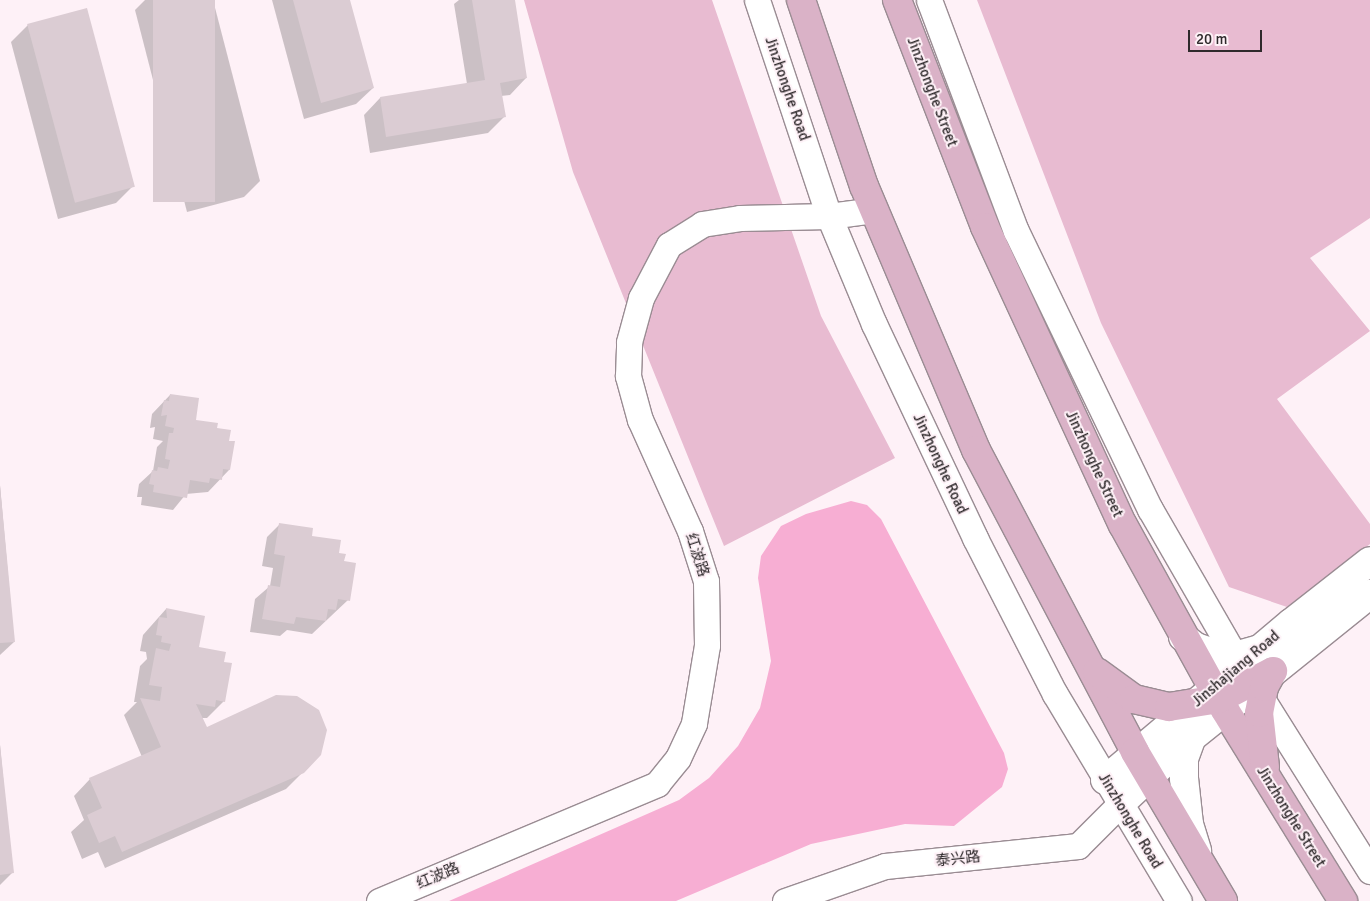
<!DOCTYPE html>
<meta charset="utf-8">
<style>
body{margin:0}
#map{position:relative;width:1370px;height:901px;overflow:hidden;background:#fef1f7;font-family:Signika,"Noto Sans SC",sans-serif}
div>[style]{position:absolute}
.green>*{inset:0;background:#e8bbd1}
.water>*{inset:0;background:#f7aed3}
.shadow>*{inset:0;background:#0003}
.building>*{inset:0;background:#dbccd3;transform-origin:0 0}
.roads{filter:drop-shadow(1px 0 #9a8c93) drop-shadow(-1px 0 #9a8c93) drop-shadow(0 1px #9a8c93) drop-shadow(0 -1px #9a8c93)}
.minor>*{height:25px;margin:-12.5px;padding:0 12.5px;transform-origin:12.5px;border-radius:12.5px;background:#fff}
.tertiary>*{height:28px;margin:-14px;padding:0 14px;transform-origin:14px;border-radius:14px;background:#fff}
.primary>*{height:28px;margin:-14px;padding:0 14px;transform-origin:14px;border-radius:14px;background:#dab2c7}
span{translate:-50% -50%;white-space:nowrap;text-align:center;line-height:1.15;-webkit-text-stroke:4px #fef1f7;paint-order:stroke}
.street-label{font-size:15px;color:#2f2a2c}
.scale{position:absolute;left:1188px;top:30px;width:74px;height:22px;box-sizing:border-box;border:2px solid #2f2a2c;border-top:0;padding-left:6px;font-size:15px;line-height:18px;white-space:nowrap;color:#2f2a2c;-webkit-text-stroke:4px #fef1f7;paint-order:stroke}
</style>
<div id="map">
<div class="green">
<div style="clip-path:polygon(524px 0,712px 0,821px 316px,895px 458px,724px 546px,573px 172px)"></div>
<div style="clip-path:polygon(977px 0,1370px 0,1370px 218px,1310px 258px,1370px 331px,1277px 399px,1370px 524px,1370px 544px,1287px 607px,1229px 587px,1101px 323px)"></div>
</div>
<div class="water">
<div style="clip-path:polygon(851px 501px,867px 505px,881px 519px,1004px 753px,1008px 769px,1002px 787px,954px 826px,905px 824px,811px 844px,676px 901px,449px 901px,679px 800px,709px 778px,738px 746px,760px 708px,771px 661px,758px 578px,761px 556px,781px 526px,806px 514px)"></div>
</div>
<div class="shadow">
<div style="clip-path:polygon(145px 0,213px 0,260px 181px,244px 197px,187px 212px,135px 10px)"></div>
<div style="clip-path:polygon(272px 0,349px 0,373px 88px,356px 104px,304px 119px)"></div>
<div style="clip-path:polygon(459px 0,513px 0,526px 78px,510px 95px,501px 96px,504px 117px,488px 133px,370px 153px,364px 115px,380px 98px,467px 84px,454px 4px)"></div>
<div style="clip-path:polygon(28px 25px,133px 186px,116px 203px,58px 219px,11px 42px)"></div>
<div style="clip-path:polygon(170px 395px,194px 421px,215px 429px,228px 442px,233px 442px,229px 470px,208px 492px,186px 494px,173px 510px,141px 505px,142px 497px,137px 497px,139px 484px,153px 471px,157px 447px,163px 441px,153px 439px,155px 427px,150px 428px,152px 414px)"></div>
<div style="clip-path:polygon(0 485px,14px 642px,0 655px)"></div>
<div style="clip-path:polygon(280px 524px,311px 537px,338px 554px,343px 562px,348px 600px,312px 634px,287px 630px,280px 636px,250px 632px,255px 599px,270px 586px,273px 568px,262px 566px,267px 537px)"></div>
<div style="clip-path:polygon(166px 609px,203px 617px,198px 648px,223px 663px,224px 701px,207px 718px,202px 718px,207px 729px,320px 755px,286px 789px,105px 868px,98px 852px,82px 859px,71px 832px,84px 820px,74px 796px,90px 779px,142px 757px,124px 715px,137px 702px,134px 702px,140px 666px,147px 659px,146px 652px,140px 651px,143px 635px)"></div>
<div style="clip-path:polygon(0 745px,12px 873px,0 885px)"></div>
</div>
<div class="building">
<div style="left:153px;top:0;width:62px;height:202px"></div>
<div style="clip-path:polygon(293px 0,350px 0,374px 88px,321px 103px)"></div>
<div style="clip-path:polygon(472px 0,515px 0,527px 78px,500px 83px,506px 117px,386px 137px,380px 97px,485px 80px)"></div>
<div style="left:87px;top:8px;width:185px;height:62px;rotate:75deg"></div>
<div style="clip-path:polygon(170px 394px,199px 398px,196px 420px,218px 423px,217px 428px,231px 430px,229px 441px,235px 441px,230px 470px,223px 469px,222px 480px,210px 478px,209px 483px,190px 480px,187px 498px,153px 492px,154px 485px,149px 484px,152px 470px,157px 471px,158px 467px,168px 469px,170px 460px,165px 459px,169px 433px,173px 433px,174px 428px,165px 426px,167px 415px,161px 416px,164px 400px,169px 401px)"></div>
<div style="clip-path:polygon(0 486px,15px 642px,0 643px)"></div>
<div style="clip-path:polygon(279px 523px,313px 528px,312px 536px,341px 540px,339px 553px,346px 554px,344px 561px,356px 563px,350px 601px,338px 599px,336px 610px,328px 609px,326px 621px,296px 617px,294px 624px,262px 619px,268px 585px,280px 587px,285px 556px,274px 554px)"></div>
<div style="clip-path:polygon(166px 608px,205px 616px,199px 647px,226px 652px,224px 662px,232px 663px,225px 702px,216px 700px,215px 707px,196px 704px,207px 727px,276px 695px,297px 696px,319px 710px,327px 730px,321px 755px,304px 773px,122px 852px,115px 836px,99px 843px,87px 815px,102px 808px,89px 778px,161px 747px,140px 698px,160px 701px,162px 687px,149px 685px,156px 648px,169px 651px,171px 644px,161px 642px,162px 636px,156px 635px,159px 617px,167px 618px)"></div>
<div style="clip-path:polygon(0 745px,14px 873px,0 875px)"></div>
</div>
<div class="roads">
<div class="minor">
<div style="left:757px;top:0;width:228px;rotate:71.6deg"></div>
<div style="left:829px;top:216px;width:117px;rotate:67.4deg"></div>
<div style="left:874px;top:324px;width:237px;rotate:64.7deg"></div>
<div style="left:975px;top:538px;width:175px;rotate:62.9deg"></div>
<div style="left:1055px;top:694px;width:241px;rotate:59.1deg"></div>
<div style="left:929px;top:0;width:247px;rotate:69.4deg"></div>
<div style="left:1016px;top:231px;width:309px;rotate:64.3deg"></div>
<div style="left:1150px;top:509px;width:170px;rotate:60deg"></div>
<div style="left:1235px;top:656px;width:254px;rotate:57.9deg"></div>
<div style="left:379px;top:901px;width:302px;rotate:-22.8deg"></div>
<div style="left:657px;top:784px;width:33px;rotate:-51deg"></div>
<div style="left:678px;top:758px;width:38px;rotate:-65deg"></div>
<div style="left:694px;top:723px;width:79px;rotate:-80.5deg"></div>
<div style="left:707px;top:645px;width:64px;rotate:-90.9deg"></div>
<div style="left:706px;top:581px;width:52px;rotate:-107.7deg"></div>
<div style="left:690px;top:531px;width:122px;rotate:-114.2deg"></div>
<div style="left:640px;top:420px;width:46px;rotate:-105.3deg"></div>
<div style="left:628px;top:376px;width:34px;rotate:-88deg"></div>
<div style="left:629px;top:342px;width:46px;rotate:-74.7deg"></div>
<div style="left:641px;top:298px;width:60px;rotate:-62.2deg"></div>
<div style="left:669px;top:245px;width:39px;rotate:-32deg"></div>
<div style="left:702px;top:224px;width:38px;rotate:-9deg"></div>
<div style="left:740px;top:218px;width:89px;rotate:-1.3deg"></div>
<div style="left:829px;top:216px;width:45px;rotate:-7.6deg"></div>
<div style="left:785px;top:901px;width:106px;rotate:-19.3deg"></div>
<div style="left:885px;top:866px;width:194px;rotate:-5.9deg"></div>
<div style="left:1078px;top:846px;width:58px;rotate:-45deg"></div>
</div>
<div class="tertiary">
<div style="left:1183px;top:637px;width:16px;rotate:38deg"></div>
<div style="left:1196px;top:647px;width:24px;rotate:19deg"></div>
<div style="left:1219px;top:655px;width:16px;rotate:4deg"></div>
<div style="left:1235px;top:656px;width:25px;rotate:-16deg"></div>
<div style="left:1193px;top:734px;width:27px;rotate:110deg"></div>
<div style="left:1184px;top:759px;width:19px;rotate:90deg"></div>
<div style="left:1184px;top:778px;width:46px;rotate:83.8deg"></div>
<div style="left:1189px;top:824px;width:28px;rotate:73deg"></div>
<div style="left:1105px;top:780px;width:243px;rotate:-40.2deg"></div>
<div style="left:1291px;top:623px;width:100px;rotate:-38.1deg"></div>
<div style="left:1119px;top:805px;width:98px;rotate:-42.9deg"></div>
<div style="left:1191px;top:738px;width:230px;rotate:-38.8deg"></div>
</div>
<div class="primary">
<div style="left:801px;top:0;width:196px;rotate:71.3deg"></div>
<div style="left:864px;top:186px;width:287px;rotate:67deg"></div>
<div style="left:976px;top:450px;width:341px;rotate:62.2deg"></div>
<div style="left:1135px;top:752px;width:173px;rotate:59.4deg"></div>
<div style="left:897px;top:0;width:243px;rotate:68.8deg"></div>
<div style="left:985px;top:227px;width:328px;rotate:65.2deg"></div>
<div style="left:1123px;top:525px;width:211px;rotate:61.1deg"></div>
<div style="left:1225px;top:710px;width:225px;rotate:58.3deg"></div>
<div style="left:1097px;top:672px;width:46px;rotate:36.1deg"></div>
<div style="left:1134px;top:699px;width:36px;rotate:13deg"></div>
<div style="left:1169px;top:707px;width:51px;rotate:-9.1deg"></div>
<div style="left:1219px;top:699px;width:61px;rotate:-27.4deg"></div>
<div style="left:1265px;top:767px;width:54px;rotate:-96.3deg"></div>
<div style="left:1259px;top:713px;width:26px;rotate:-79deg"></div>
<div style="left:1264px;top:687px;width:18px;rotate:-61deg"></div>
</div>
</div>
<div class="street-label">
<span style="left:787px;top:89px;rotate:71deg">Jinzhonghe Road</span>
<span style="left:932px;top:92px;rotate:69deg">Jinzhonghe Street</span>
<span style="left:940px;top:464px;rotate:65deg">Jinzhonghe Road</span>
<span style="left:1094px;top:464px;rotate:65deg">Jinzhonghe Street</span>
<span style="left:697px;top:555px;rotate:72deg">红波路</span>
<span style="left:1236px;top:669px;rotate:-40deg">Jinshajiang Road</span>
<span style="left:1291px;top:817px;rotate:58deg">Jinzhonghe Street</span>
<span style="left:1130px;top:821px;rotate:59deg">Jinzhonghe Road</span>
<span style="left:958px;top:859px;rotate:-6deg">泰兴路</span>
<span style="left:438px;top:876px;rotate:-23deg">红波路</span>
</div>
<div class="scale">20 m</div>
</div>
